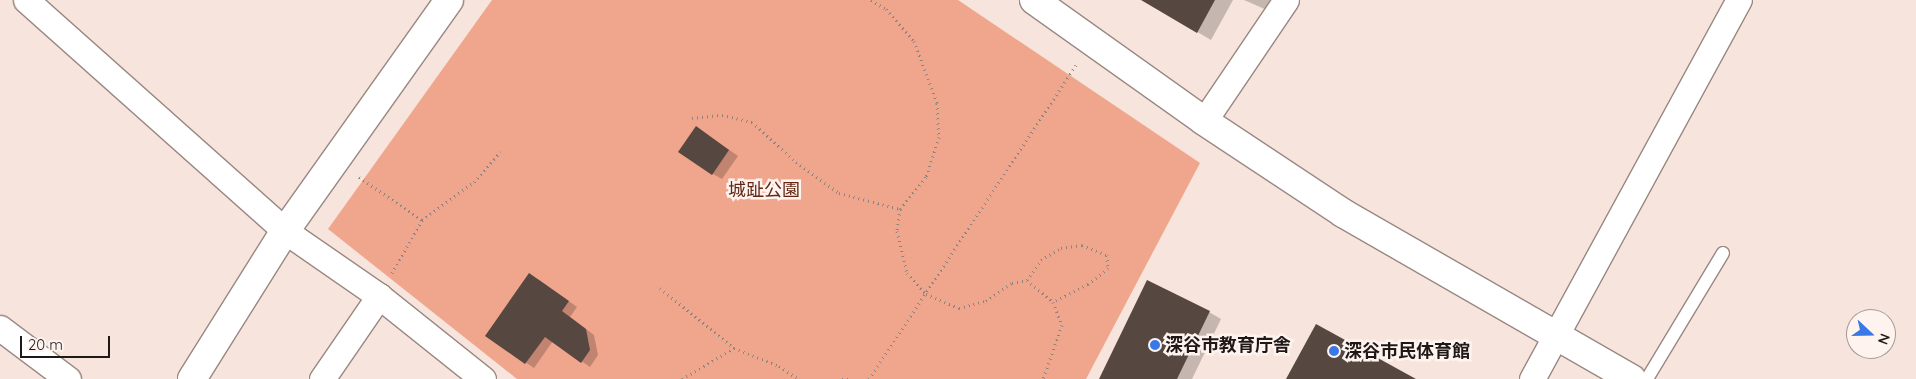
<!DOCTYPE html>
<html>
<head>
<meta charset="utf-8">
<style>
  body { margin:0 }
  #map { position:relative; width:1916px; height:379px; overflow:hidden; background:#f7e4dd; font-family:Quicksand,"Noto Sans JP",sans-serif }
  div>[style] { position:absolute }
  .green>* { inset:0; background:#f0a68c }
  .shadow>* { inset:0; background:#0003 }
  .building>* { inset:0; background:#564741 }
  .path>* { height:3px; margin-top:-1.5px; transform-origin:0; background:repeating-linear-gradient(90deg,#8f827e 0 1px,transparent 0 5px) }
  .roads { filter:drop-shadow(1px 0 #998882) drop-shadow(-1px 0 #998882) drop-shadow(0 1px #998882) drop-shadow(0 -1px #998882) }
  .lane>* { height:12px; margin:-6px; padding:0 6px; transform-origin:6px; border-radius:6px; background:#fff }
  .street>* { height:25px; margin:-12.5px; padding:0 12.5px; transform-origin:12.5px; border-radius:12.5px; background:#fff }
  .secondary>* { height:28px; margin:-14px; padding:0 14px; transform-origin:14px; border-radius:14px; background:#fff }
  .dots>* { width:14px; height:14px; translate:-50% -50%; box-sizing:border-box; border:2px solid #fef3ef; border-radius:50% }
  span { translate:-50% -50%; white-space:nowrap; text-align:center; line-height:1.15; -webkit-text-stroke:5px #fef3ef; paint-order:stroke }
  .park-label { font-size:18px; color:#612914 }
  .poi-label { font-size:18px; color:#1e1816; font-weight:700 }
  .left { translate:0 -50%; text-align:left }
  .north { position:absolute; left:1846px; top:309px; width:50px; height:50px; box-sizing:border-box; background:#fef3ef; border:1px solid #a49b98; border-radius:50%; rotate:111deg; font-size:14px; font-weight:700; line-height:20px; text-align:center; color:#1e1816 }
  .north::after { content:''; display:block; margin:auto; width:18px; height:22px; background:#3879e7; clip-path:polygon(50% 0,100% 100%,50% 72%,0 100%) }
  .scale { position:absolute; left:20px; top:336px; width:90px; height:22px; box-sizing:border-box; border:2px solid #1e1816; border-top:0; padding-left:6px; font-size:15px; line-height:18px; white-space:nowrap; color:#1e1816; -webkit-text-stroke:4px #fef3ef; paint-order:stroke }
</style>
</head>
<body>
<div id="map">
  <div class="green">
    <i style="clip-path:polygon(492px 0,958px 0,1200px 163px,1086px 379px,517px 379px,328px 229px)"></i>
  </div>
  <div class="shadow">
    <i style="clip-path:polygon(1143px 0,1233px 0,1211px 40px)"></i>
    <i style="clip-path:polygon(1244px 0,1284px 0,1276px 14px)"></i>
    <i style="clip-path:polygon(705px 133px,738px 156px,722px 179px,713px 174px)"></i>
    <i style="clip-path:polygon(538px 279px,577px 307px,570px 317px,594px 335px,598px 355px,590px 367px,553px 341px,534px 368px,486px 335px)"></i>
    <i style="clip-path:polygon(1209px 312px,1221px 319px,1192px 379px,1101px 379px)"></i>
  </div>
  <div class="building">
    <i style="clip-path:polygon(1141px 0,1215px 0,1197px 33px)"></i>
    <i style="clip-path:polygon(696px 126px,729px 150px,712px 175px,678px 152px)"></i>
    <i style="clip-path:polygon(529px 273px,569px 301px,562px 311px,586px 329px,590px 350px,581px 363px,545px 337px,525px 364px,485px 336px)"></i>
    <i style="clip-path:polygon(1147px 280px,1210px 311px,1177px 379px,1099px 379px)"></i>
    <i style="clip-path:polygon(1316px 324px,1416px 379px,1286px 379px)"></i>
  </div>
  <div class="path">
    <i style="left:871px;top:0;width:17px;rotate:31deg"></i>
    <i style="left:886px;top:9px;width:43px;rotate:48.8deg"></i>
    <i style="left:914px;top:41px;width:66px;rotate:69.6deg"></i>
    <i style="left:937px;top:103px;width:34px;rotate:87deg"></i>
    <i style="left:939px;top:137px;width:42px;rotate:108deg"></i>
    <i style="left:926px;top:177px;width:41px;rotate:129.1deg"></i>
    <i style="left:900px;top:209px;width:22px;rotate:98deg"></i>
    <i style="left:897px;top:231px;width:43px;rotate:76.6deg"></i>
    <i style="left:907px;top:273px;width:28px;rotate:48deg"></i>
    <i style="left:926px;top:294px;width:36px;rotate:23deg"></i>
    <i style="left:959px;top:308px;width:28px;rotate:-15deg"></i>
    <i style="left:986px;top:301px;width:32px;rotate:-35deg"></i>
    <i style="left:1012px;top:283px;width:15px;rotate:-11deg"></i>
    <i style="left:1027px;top:280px;width:34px;rotate:40deg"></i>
    <i style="left:1053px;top:302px;width:25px;rotate:69deg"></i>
    <i style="left:1062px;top:325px;width:57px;rotate:109.4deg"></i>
    <i style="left:692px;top:118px;width:30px;rotate:-6deg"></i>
    <i style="left:722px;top:115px;width:31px;rotate:13deg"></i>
    <i style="left:752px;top:122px;width:59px;rotate:42.3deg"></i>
    <i style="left:796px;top:162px;width:53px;rotate:35.8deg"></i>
    <i style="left:839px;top:193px;width:63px;rotate:14.7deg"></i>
    <i style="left:359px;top:177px;width:76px;rotate:34.3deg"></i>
    <i style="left:422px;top:220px;width:61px;rotate:119.5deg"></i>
    <i style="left:422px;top:220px;width:64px;rotate:-36.2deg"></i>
    <i style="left:474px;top:182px;width:40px;rotate:-49deg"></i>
    <i style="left:1027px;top:280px;width:24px;rotate:-55deg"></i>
    <i style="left:1041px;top:260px;width:23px;rotate:-31deg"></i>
    <i style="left:1061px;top:248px;width:21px;rotate:-8deg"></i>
    <i style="left:1082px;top:245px;width:27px;rotate:22deg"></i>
    <i style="left:1107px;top:255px;width:13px;rotate:86deg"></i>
    <i style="left:1108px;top:268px;width:26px;rotate:141deg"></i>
    <i style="left:1088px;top:284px;width:39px;rotate:153deg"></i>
    <i style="left:660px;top:288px;width:95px;rotate:39deg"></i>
    <i style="left:734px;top:348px;width:48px;rotate:21.8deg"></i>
    <i style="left:779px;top:366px;width:23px;rotate:34deg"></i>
    <i style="left:682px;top:379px;width:61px;rotate:-30.8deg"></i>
    <i style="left:842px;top:379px;width:10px"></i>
    <i style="left:869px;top:379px;width:376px;rotate:-56.6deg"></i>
  </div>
  <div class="roads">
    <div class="lane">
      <i style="left:1647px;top:379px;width:147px;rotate:-58.9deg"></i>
    </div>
    <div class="street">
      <i style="left:26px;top:0;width:347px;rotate:41.7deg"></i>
      <i style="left:285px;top:231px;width:114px;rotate:34.7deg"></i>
      <i style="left:379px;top:296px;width:133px;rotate:38.6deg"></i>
      <i style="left:1204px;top:121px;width:146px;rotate:-55.9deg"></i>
      <i style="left:0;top:328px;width:85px;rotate:36.9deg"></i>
      <i style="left:322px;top:379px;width:101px;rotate:-55.5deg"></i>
      <i style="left:1532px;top:379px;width:432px;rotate:-61.4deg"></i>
    </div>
    <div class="secondary">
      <i style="left:1034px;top:0;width:209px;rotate:35.4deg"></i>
      <i style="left:1204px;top:121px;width:167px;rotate:33.5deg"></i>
      <i style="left:1343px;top:213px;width:333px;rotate:29.9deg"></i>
      <i style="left:192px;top:379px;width:175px;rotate:-57.9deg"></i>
      <i style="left:285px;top:231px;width:283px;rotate:-54.6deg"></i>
    </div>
  </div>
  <div class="dots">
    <i style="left:1155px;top:345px;background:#3879e7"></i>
    <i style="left:1334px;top:351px;background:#3879e7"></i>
  </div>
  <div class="park-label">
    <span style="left:764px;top:190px">城趾公園</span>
  </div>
  <div class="poi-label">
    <span class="left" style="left:1165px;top:345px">深谷市教育庁舎</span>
    <span class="left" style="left:1344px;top:351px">深谷市民体育館</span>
  </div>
  <div class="north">N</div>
  <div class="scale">20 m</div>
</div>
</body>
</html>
